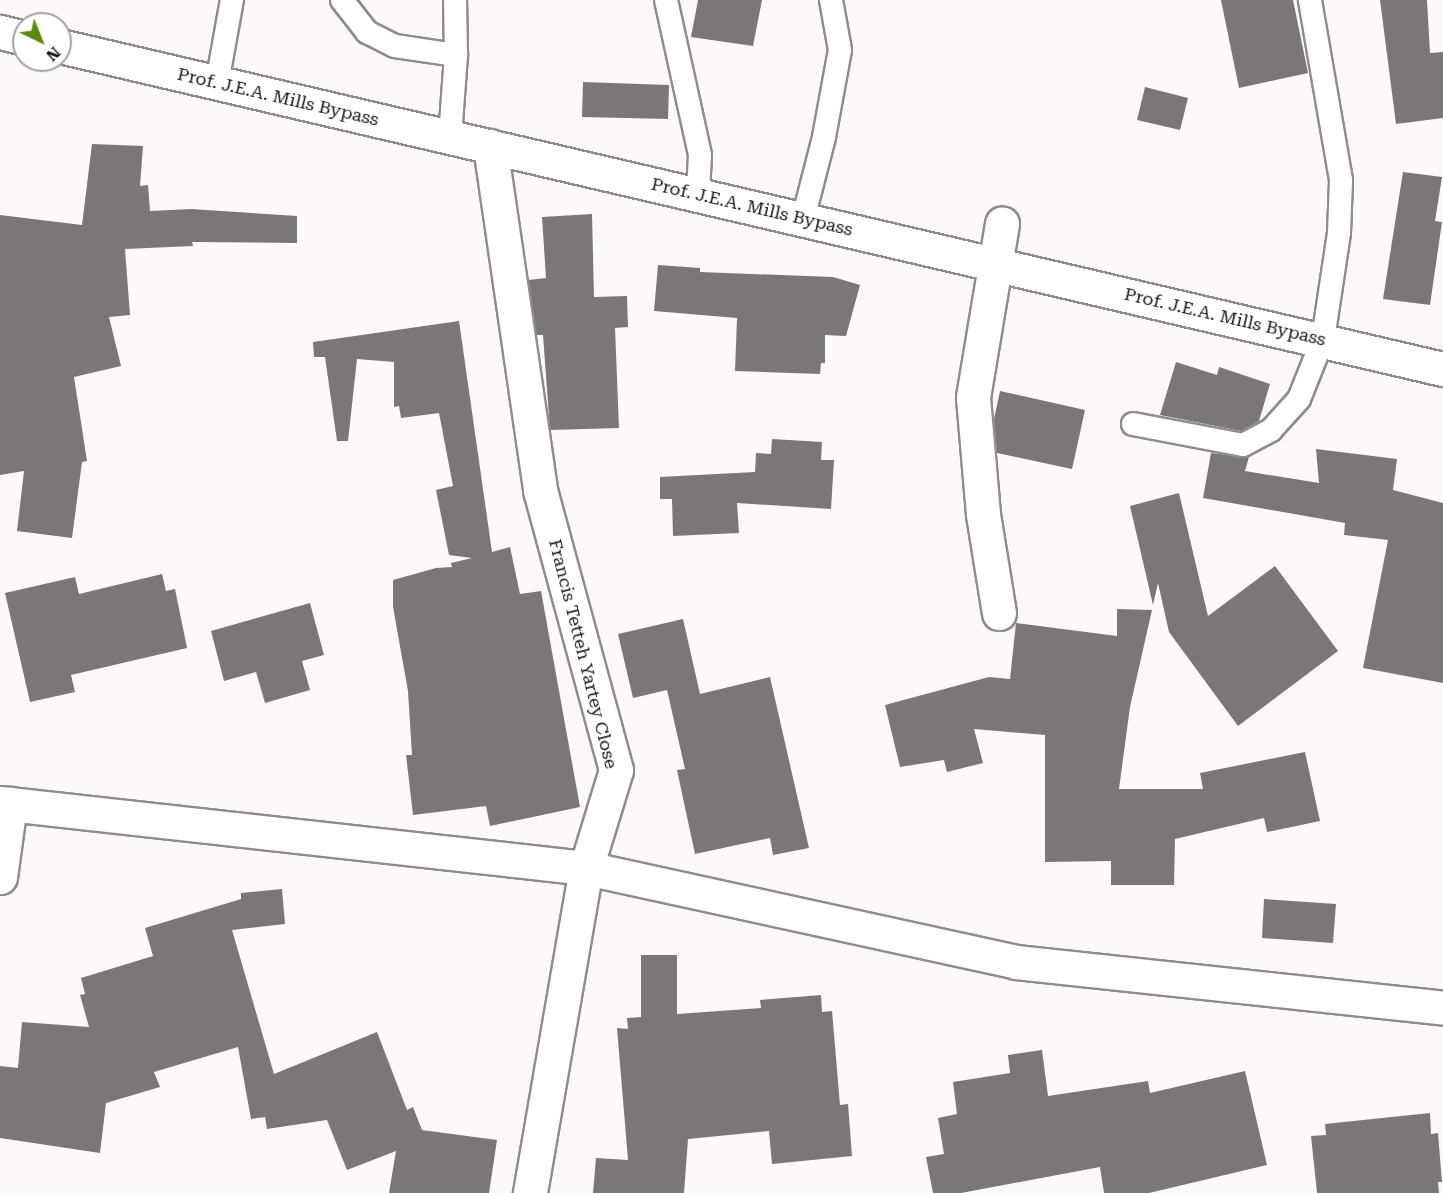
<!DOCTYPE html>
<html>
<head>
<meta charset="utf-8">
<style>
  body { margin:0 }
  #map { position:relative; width:1443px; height:1193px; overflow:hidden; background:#fef8fa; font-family:"Roboto Serif",serif }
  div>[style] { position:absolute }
  .building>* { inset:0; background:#7b7677 }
  .roads { filter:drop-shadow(2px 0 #908b8c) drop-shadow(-2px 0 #908b8c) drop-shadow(0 2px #908b8c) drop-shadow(0 -2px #908b8c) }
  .service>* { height:22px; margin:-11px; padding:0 11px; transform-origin:11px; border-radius:11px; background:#fff }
  .minor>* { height:33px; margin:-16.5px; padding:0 16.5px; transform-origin:16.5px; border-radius:16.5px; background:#fff }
  .tertiary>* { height:33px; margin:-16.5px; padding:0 16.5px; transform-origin:16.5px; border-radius:16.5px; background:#fff }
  span { translate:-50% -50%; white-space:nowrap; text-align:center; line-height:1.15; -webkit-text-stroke:4.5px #fff; paint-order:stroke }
  .street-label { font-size:18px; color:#181717 }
  .north { position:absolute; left:12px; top:12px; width:60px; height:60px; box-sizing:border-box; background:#fff; border:2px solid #a3a2a2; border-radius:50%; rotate:137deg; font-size:16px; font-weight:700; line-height:24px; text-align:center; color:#181717 }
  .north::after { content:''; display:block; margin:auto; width:21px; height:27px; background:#5e8710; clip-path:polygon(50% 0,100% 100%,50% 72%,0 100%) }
</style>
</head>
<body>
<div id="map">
  <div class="building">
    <i style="clip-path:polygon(698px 0,762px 0,753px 46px,691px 37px)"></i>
    <i style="clip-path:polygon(1221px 0,1293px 0,1308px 73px,1239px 88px)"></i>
    <i style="clip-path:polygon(1380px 0,1427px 0,1430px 53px,1443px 52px,1443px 118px,1396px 124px)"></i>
    <i style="clip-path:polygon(583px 82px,669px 85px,668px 119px,582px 117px)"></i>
    <i style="clip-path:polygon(1145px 87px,1188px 98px,1180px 130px,1137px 120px)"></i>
    <i style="clip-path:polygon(92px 144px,143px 146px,140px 186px,148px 185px,150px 211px,191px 209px,297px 216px,297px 243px,192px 242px,193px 246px,125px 249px,130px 315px,109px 317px,121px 366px,74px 377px,87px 461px,82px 462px,72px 538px,17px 531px,24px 471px,0 475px,0 215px,82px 225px)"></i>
    <i style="clip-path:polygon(1403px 172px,1442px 177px,1435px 221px,1442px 222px,1430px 305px,1383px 299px)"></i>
    <i style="clip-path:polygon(592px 214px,594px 297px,627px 296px,628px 327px,615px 328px,619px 428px,550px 430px,543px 335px,536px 335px,528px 280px,546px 278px,542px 217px)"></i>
    <i style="clip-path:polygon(658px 265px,700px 268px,700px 272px,833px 277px,860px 285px,846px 336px,825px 335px,825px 363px,821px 363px,820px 374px,735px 371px,737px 318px,654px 311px)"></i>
    <i style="clip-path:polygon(459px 321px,492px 552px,510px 547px,520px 594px,541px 591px,580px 807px,490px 826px,486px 806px,413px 815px,406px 755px,412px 755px,408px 691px,393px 607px,393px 580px,436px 568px,452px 567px,451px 563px,472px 558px,449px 555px,436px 490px,453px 486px,439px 413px,401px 418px,399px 406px,394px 407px,394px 362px,357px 359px,348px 441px,337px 441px,325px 357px,314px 357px,313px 342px)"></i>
    <i style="clip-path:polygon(1176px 362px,1217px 375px,1219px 367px,1270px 384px,1259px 421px,1241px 431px,1160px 415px)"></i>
    <i style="clip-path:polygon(1000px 391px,1085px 410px,1072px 469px,997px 453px,994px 419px)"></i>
    <i style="clip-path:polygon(772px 439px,822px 442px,821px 460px,834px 460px,831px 509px,737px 503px,739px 533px,673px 536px,672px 499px,660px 499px,660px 477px,755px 472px,756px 453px,771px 454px)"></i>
    <i style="clip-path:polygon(1316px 449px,1397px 459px,1393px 490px,1443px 503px,1443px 683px,1363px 668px,1388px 540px,1344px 535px,1345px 523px,1203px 498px,1211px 453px,1249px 457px,1245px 471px,1319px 483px)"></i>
    <i style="clip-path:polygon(1179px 493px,1208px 616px,1275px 566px,1338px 651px,1238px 726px,1169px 632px,1158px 583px,1153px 605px,1130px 506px)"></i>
    <i style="clip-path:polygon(162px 574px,166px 591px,175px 589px,187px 648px,71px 675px,75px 692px,30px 702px,5px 593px,75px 577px,79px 594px)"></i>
    <i style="clip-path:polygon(310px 603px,324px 655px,302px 661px,310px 690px,265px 703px,256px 672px,224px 681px,211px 631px)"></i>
    <i style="clip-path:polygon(1117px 609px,1152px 610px,1130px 707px,1119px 789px,1203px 789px,1200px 773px,1305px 752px,1320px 821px,1267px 832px,1264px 818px,1175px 839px,1174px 885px,1111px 885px,1111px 861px,1045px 862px,1045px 735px,974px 729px,983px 763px,947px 772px,944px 760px,900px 767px,885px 705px,989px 677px,1010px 679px,1016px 623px,1117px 636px)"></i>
    <i style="clip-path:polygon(683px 619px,700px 694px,770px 677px,809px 848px,773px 855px,770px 838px,695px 854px,677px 770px,685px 769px,667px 690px,633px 698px,618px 634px)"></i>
    <i style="clip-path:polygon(282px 889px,285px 924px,232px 930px,274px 1074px,377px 1032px,407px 1110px,413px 1107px,422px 1130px,497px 1140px,489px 1193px,389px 1193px,396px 1151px,347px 1170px,327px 1120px,267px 1129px,265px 1117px,251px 1119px,238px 1047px,154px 1072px,160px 1087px,106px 1103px,100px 1153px,0 1138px,0 1066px,18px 1068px,22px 1022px,89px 1027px,80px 995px,85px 994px,81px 978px,153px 956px,145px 928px,241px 899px,241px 893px)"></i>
    <i style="clip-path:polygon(1264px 899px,1336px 904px,1333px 943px,1262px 938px)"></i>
    <i style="clip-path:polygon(641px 955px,677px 955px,677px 1014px,761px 1008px,760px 1000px,821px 995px,822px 1012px,832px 1011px,840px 1105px,848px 1104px,852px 1156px,772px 1164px,769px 1131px,688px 1139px,684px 1193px,593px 1193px,596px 1158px,628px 1160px,617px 1028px,628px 1029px,627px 1018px,641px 1017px)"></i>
    <i style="clip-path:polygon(1042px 1050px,1048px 1096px,1148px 1081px,1150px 1093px,1245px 1071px,1267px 1165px,1149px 1193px,1104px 1193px,1100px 1167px,961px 1193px,933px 1193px,926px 1157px,944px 1154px,938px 1118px,957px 1114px,953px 1082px,1010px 1073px,1008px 1055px)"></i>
    <i style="clip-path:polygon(1430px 1113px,1431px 1134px,1438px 1133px,1442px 1182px,1438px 1182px,1439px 1193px,1317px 1193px,1311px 1136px,1326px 1135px,1325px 1124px)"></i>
  </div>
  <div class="roads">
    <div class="service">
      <i style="left:342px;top:0;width:41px;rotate:52deg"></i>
      <i style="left:367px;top:32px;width:31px;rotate:27deg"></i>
      <i style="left:395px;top:46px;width:62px;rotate:8.4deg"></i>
      <i style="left:666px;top:0;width:159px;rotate:77.6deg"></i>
      <i style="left:700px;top:155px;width:39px;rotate:93deg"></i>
      <i style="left:217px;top:83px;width:84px;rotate:-79.8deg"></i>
      <i style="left:450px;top:137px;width:82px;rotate:-85.8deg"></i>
      <i style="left:456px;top:55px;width:55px;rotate:-91deg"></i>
      <i style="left:803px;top:219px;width:85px;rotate:-75.6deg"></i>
      <i style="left:824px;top:137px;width:88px;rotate:-79.6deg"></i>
      <i style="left:840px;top:50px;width:51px;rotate:-100.2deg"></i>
      <i style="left:1133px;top:424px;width:112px;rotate:10.8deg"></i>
      <i style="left:1243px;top:445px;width:32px;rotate:-28deg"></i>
      <i style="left:1271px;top:430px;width:42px;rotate:-47.9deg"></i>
      <i style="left:1299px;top:399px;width:65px;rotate:-68.2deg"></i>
      <i style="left:1323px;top:339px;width:107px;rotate:-81.4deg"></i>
      <i style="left:1339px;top:233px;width:53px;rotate:-87.8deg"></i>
      <i style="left:1341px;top:180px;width:183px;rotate:-99.8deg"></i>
    </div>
    <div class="minor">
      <i style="left:490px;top:146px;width:348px;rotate:81.7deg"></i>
      <i style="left:540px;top:490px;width:290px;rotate:74.8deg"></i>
      <i style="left:616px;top:770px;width:102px;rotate:107deg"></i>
      <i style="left:586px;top:868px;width:330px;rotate:99.8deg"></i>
      <i style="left:999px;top:613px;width:100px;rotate:-99.2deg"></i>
      <i style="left:983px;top:514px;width:117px;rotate:-94.9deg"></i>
      <i style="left:973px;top:397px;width:176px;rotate:-80.5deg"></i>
      <i style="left:0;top:803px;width:590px;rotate:6.33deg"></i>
      <i style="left:586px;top:868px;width:440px;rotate:12.3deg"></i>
      <i style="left:1016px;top:962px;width:429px;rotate:6.1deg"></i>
      <i style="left:0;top:877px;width:74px;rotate:-82.2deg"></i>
    </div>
    <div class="tertiary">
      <i style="left:0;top:32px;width:25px;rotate:14deg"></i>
      <i style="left:60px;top:46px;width:1420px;rotate:13.15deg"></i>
    </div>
  </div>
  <div class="street-label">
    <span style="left:278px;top:97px;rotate:13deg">Prof. J.E.A. Mills Bypass</span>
    <span style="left:752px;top:207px;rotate:13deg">Prof. J.E.A. Mills Bypass</span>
    <span style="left:1225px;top:317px;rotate:13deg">Prof. J.E.A. Mills Bypass</span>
    <span style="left:583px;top:654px;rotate:76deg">Francis Tetteh Yartey Close</span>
  </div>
  <div class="north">N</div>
</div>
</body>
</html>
